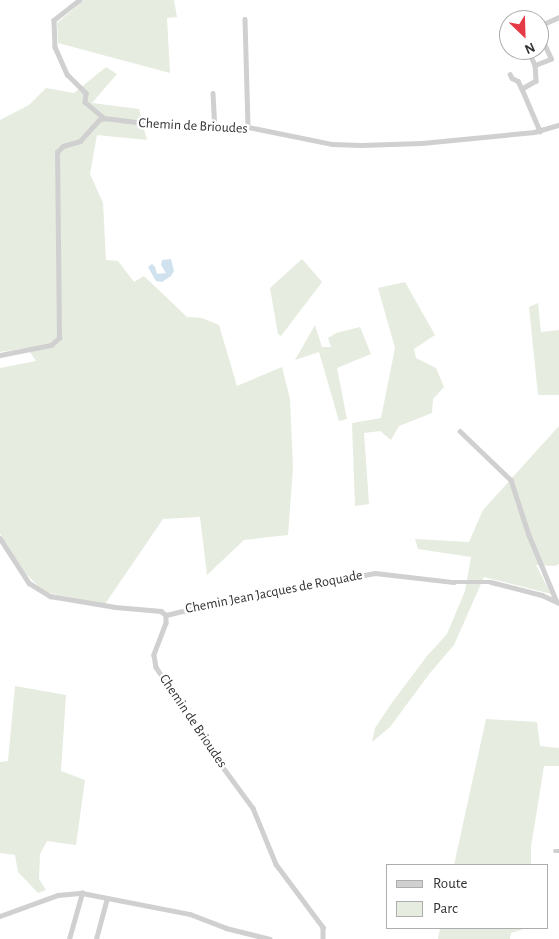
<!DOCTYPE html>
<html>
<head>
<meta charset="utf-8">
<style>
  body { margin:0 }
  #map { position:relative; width:559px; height:939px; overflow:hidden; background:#fff; font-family:"Alegreya Sans",sans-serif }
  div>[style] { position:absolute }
  .green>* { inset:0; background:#e6ecdf }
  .water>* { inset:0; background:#cfe2ee }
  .minor>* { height:4.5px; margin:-2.25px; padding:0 2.25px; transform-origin:2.25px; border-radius:2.25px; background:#d0d0d0 }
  span { translate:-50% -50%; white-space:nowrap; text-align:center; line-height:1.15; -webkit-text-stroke:5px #fff; paint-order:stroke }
  .street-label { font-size:14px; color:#333 }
  .legend { position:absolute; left:386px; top:864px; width:162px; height:65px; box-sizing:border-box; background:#fff; border:1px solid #adadad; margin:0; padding:6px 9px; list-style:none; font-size:15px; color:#333 }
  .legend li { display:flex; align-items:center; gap:10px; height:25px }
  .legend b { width:25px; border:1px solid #adadad }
  .north { position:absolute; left:499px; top:10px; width:50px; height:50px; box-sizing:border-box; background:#fff; border:1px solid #adadad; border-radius:50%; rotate:156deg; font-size:14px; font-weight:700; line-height:20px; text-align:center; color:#333 }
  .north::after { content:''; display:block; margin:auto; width:18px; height:22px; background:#e63946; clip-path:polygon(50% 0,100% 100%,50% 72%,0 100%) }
</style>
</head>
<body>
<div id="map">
  <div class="green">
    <i style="clip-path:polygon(84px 0,174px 0,177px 17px,167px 18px,170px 73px,58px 43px,57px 23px)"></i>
    <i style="clip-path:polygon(106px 67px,117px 74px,92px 103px,139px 109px,147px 140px,97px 135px,90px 174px,103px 203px,106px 260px,118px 261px,134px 282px,144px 276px,187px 317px,202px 318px,219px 325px,237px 386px,282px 367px,290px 399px,293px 468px,288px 535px,244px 540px,207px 575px,200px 517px,163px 519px,105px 604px,49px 593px,40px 588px,25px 573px,0 534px,0 368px,36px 361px,27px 348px,0 352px,0 120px,29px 105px,46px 88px,74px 93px)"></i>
    <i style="clip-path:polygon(302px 259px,322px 282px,281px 336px,278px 334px,270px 288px)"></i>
    <i style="clip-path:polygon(405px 282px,435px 335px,414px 349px,416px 358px,436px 368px,444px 387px,433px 399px,432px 413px,399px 426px,391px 440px,380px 431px,364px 433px,369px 504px,355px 506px,352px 423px,381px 418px,395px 348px,378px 288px)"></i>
    <i style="clip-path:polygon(538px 303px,541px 332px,559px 330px,559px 395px,538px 395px,529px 307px)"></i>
    <i style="clip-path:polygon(315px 325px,322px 347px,331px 347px,328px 338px,336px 333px,360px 327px,371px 354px,337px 368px,347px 419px,339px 421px,319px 352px,295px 360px)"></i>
    <i style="clip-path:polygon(559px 426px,559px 564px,555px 566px,536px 565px,551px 594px,484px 577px,454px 645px,430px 673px,390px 727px,372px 742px,375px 728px,391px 704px,427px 656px,447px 634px,465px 591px,471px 557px,418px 549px,415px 539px,469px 542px,483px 510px)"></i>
    <i style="clip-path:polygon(15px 686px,66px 695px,61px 771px,85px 780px,76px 845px,47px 841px,40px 854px,39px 879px,46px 890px,38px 893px,18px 872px,15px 855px,0 853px,0 762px,8px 761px)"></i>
    <i style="clip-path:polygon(486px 719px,537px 722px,540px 746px,559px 748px,559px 766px,544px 766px,531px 847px,531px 865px,454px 865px)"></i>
    <i style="clip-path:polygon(440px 928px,527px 928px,511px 933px,510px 939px,438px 939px)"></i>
  </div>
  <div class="water">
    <i style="clip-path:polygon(171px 259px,174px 271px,171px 276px,162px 282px,156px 281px,148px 267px,152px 264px,155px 267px,157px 274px,166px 273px,161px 265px,162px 260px)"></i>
  </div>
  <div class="minor">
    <i style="left:80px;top:0;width:33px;rotate:142deg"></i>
    <i style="left:54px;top:20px;width:27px;rotate:88deg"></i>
    <i style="left:55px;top:47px;width:30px;rotate:66deg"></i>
    <i style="left:67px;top:74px;width:27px;rotate:45deg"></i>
    <i style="left:86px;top:93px;width:9px;rotate:96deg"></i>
    <i style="left:85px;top:102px;width:25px;rotate:40deg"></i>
    <i style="left:245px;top:19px;width:108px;rotate:88.4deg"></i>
    <i style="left:539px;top:26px;width:22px;rotate:-24deg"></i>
    <i style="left:528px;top:50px;width:17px;rotate:65deg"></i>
    <i style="left:535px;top:65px;width:16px;rotate:86deg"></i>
    <i style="left:536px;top:81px;width:16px;rotate:150deg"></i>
    <i style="left:522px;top:89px;width:46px;rotate:66.8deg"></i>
    <i style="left:535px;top:65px;width:17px;rotate:-21deg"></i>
    <i style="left:551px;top:59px;width:29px;rotate:-115deg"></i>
    <i style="left:510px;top:74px;width:4px;rotate:63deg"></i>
    <i style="left:512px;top:78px;width:7px;rotate:27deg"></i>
    <i style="left:518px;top:81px;width:9px;rotate:63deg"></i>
    <i style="left:213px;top:93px;width:35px;rotate:87deg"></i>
    <i style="left:0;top:355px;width:52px;rotate:-11.1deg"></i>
    <i style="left:51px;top:345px;width:11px;rotate:-41deg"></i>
    <i style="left:59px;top:338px;width:186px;rotate:-90.6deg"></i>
    <i style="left:57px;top:152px;width:8px;rotate:-45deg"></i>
    <i style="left:63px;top:146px;width:18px;rotate:-16deg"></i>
    <i style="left:80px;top:141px;width:28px;rotate:-48deg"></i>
    <i style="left:99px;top:120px;width:5px;rotate:-22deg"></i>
    <i style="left:104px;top:118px;width:80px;rotate:7.2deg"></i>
    <i style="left:183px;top:128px;width:65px;rotate:-0.9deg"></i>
    <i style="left:248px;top:127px;width:86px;rotate:11.4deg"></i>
    <i style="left:332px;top:144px;width:29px;rotate:2deg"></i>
    <i style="left:361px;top:145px;width:61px;rotate:-1.9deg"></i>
    <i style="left:422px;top:143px;width:113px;rotate:-5.6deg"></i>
    <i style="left:534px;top:132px;width:26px;rotate:-16deg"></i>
    <i style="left:460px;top:431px;width:71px;rotate:43.9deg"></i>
    <i style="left:511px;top:480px;width:58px;rotate:71.9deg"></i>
    <i style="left:529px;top:535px;width:70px;rotate:67.4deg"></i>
    <i style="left:0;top:538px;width:54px;rotate:57.2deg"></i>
    <i style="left:29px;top:583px;width:25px;rotate:32deg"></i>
    <i style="left:50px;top:596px;width:66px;rotate:9.6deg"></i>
    <i style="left:115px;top:607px;width:46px;rotate:5deg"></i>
    <i style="left:161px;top:611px;width:6px;rotate:39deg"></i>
    <i style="left:166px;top:615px;width:8px;rotate:90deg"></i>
    <i style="left:166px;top:623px;width:34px;rotate:111deg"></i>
    <i style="left:154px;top:655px;width:12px;rotate:81deg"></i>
    <i style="left:156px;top:667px;width:105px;rotate:56.6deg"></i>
    <i style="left:214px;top:755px;width:66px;rotate:53.7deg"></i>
    <i style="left:253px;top:808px;width:61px;rotate:67.7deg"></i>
    <i style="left:276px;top:864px;width:79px;rotate:53.3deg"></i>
    <i style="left:323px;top:927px;width:12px;rotate:90deg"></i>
    <i style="left:166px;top:615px;width:64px;rotate:-13.6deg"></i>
    <i style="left:228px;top:600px;width:149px;rotate:-10.4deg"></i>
    <i style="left:375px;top:573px;width:79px;rotate:6.6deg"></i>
    <i style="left:453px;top:582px;width:38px"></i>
    <i style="left:491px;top:582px;width:53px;rotate:14.3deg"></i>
    <i style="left:542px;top:595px;width:19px;rotate:25deg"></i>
    <i style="left:555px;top:851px;width:4px"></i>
    <i style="left:0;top:916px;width:62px;rotate:-19.9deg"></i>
    <i style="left:58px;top:895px;width:24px;rotate:-5deg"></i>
    <i style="left:82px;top:893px;width:110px;rotate:11deg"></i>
    <i style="left:190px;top:914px;width:39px;rotate:21deg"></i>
    <i style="left:226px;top:928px;width:45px;rotate:14deg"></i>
    <i style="left:69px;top:939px;width:48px;rotate:-74.2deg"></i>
    <i style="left:96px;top:939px;width:42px;rotate:-75deg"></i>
  </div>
  <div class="street-label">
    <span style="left:193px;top:126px;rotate:3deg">Chemin de Brioudes</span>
    <span style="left:274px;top:592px;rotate:-11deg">Chemin Jean Jacques de Roquade</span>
    <span style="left:193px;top:721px;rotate:56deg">Chemin de Brioudes</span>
  </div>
  <ul class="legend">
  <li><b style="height:6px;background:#d0d0d0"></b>Route</li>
  <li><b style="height:14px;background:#e6ecdf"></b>Parc</li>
  </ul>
  <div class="north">N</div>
</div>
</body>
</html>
